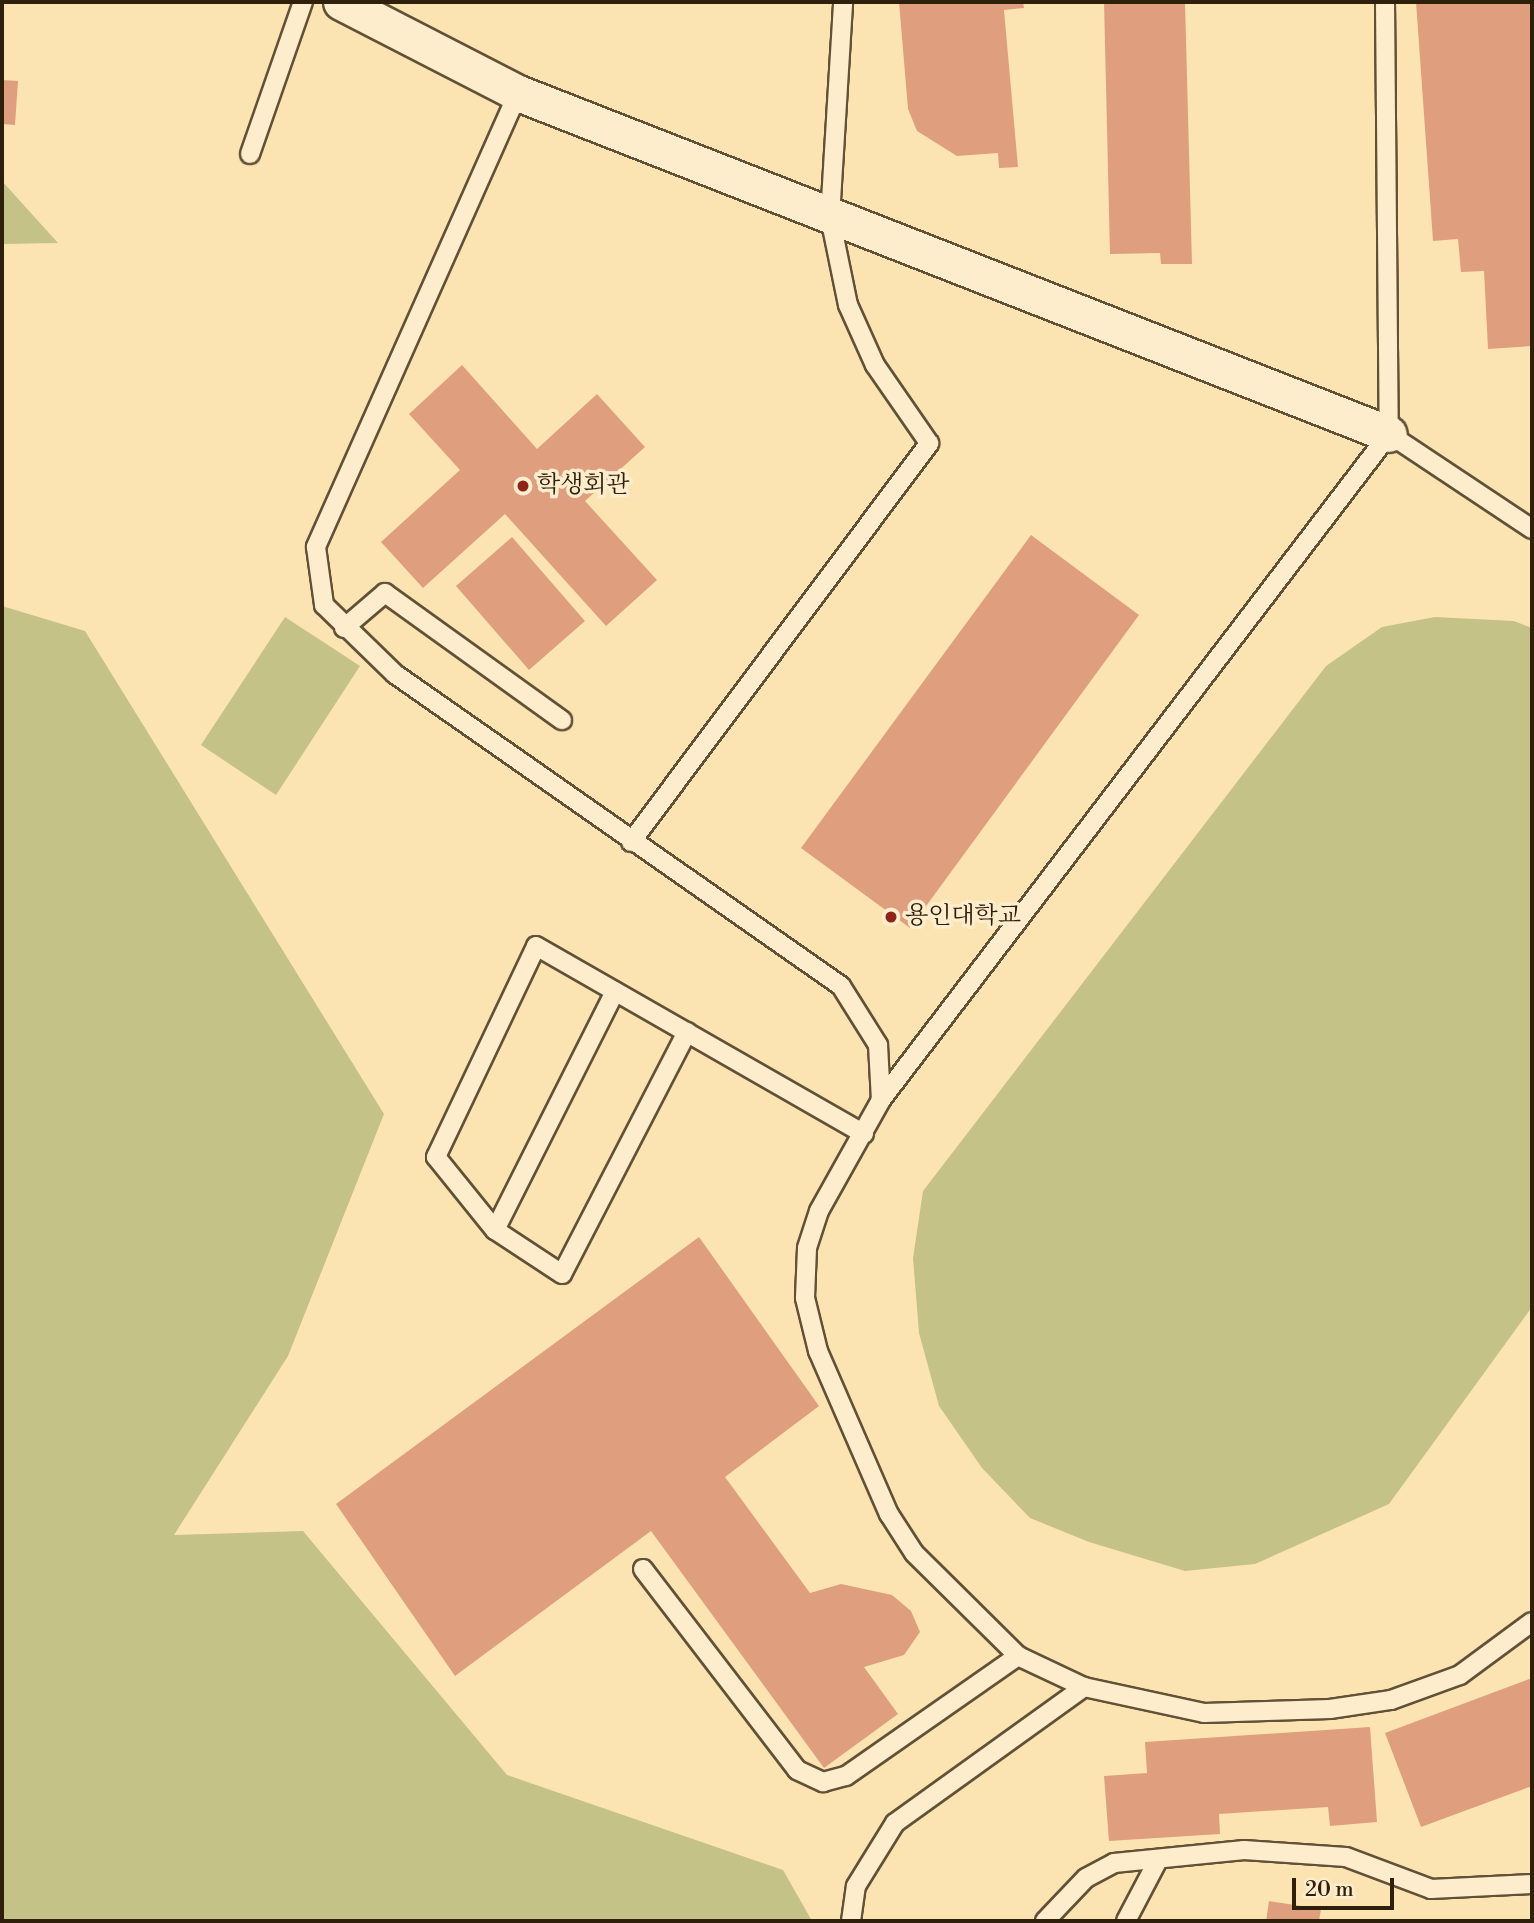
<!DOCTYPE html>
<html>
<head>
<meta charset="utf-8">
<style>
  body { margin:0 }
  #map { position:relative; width:1534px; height:1923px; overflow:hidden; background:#fce4b2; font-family:"Libre Bodoni","Noto Serif KR",serif }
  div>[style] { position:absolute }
  .green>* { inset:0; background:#c5c288 }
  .building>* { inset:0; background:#df9f7e }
  .roads { filter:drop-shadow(2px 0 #625136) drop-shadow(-2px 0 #625136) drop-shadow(0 2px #625136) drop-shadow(0 -2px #625136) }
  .service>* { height:18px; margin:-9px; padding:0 9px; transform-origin:9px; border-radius:9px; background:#fdedcd }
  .minor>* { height:35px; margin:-17.5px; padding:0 17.5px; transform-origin:17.5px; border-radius:17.5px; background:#fdedcd }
  .dots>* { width:19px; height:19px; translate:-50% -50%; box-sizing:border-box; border:4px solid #fdedcd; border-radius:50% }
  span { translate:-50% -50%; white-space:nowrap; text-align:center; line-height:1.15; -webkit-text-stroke:7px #fdedcd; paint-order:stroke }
  .poi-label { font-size:24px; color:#2f200c }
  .left { translate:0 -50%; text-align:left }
  .frame { position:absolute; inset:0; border:4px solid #2f200c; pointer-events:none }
  .scale { position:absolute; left:1292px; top:1878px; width:102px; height:32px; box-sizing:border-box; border:4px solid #2f200c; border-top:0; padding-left:9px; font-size:21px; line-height:24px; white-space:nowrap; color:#2f200c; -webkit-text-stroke:5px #fdedcd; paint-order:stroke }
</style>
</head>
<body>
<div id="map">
  <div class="green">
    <i style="clip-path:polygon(2px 181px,58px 243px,2px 244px)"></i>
    <i style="clip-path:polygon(2px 606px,85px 631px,384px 1114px,288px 1356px,174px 1535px,303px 1531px,507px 1775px,783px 1870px,812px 1921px,2px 1921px)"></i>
    <i style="clip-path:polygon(285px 617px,360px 666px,276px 795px,201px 745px)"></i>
    <i style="clip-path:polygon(1435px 617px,1514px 621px,1532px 628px,1532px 1307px,1389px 1504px,1255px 1564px,1185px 1571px,1089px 1542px,1030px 1518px,982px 1468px,939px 1406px,919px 1333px,913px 1258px,923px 1191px,1326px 666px,1382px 627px)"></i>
  </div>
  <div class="building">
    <i style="clip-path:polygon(899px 2px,1023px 2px,1024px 8px,1004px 10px,1018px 167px,999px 168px,998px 153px,957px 156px,917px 131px,908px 109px)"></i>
    <i style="clip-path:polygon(1104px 2px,1185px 2px,1192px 264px,1161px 264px,1160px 253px,1110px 254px)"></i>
    <i style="clip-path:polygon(1416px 2px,1532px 2px,1532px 346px,1488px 349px,1484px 271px,1461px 272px,1458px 239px,1433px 241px)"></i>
    <i style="clip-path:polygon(2px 80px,18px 81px,15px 125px,2px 124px)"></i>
    <i style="clip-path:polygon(462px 365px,537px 449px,597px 394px,645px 447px,585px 501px,657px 580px,606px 626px,505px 514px,423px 588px,381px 542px,460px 470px,409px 414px)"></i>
    <i style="clip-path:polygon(1031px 535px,1139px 615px,910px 928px,801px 848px)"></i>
    <i style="clip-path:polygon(512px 537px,585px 621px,529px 670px,456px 586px)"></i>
    <i style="clip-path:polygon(699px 1237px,819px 1406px,725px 1477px,810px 1593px,841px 1584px,892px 1595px,911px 1611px,920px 1632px,904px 1655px,864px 1667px,898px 1714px,824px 1768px,651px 1531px,455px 1676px,336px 1504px)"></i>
    <i style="clip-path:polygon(1532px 1678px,1532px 1786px,1421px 1827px,1385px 1733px)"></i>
    <i style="clip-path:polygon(1370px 1727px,1377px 1822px,1330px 1826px,1328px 1807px,1219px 1814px,1220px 1834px,1109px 1841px,1104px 1776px,1147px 1773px,1145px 1742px)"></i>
    <i style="clip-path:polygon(1269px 1901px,1321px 1909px,1319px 1921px,1266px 1921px)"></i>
  </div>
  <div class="roads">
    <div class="service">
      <i style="left:1385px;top:2px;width:432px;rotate:89.5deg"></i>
      <i style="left:518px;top:93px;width:497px;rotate:114deg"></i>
      <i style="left:316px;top:547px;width:59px;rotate:82.1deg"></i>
      <i style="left:324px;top:605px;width:99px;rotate:44.2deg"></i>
      <i style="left:395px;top:674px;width:544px;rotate:34.97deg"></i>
      <i style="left:841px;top:986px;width:70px;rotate:57.9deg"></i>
      <i style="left:878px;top:1045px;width:55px;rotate:86.9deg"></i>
      <i style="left:250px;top:154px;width:161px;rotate:-70.8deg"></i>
      <i style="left:1532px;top:529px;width:172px;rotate:-146.4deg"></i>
      <i style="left:1389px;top:434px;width:838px;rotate:127.34deg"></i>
      <i style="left:881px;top:1100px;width:127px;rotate:119.2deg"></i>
      <i style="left:819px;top:1211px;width:39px;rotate:108deg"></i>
      <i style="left:807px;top:1248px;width:50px;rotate:92.3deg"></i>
      <i style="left:805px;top:1298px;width:55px;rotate:76.2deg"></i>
      <i style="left:818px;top:1351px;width:178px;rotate:66.5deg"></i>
      <i style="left:889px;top:1514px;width:46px;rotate:57.3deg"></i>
      <i style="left:914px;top:1553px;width:146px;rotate:44.7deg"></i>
      <i style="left:1018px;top:1656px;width:73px;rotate:25.2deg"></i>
      <i style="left:1084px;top:1687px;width:123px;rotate:12.2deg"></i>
      <i style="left:1204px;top:1713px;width:126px;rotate:-1.8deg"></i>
      <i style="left:1330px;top:1709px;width:62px;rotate:-8.4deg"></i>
      <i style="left:1391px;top:1700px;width:73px;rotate:-19.9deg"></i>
      <i style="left:1460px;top:1675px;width:89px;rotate:-36.4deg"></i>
      <i style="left:344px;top:628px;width:54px;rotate:-40.5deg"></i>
      <i style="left:385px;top:593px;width:218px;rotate:35.7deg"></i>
      <i style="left:631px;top:842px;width:498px;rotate:-53.2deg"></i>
      <i style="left:929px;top:443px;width:95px;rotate:-124.7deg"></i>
      <i style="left:875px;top:365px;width:66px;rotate:-114.2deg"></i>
      <i style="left:848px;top:305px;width:90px;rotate:-101.6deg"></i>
      <i style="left:830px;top:217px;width:215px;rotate:-86.5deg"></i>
      <i style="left:687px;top:1032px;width:272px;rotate:117.3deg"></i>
      <i style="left:562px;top:1274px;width:80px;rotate:-146.7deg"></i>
      <i style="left:495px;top:1230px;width:94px;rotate:-128.9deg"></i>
      <i style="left:436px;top:1157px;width:233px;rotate:-64.6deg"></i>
      <i style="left:536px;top:946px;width:378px;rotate:29.8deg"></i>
      <i style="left:495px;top:1230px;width:267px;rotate:-63.3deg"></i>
      <i style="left:643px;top:1569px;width:253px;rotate:52.5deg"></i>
      <i style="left:797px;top:1770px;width:29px;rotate:25deg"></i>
      <i style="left:823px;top:1782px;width:24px;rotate:-15deg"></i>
      <i style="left:846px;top:1776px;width:210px;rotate:-34.9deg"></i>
      <i style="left:851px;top:1921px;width:35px;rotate:-82deg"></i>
      <i style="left:856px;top:1886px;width:74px;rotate:-58.2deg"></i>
      <i style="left:895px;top:1823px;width:233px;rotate:-35.7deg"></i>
      <i style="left:1045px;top:1921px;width:59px;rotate:-46.4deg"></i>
      <i style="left:1086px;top:1878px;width:32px;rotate:-28deg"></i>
      <i style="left:1114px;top:1863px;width:131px;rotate:-5.7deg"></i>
      <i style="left:1244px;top:1850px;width:102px;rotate:3.9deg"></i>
      <i style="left:1346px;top:1857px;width:91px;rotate:20.6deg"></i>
      <i style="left:1431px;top:1889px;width:101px;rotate:-2.8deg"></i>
      <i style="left:1126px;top:1921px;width:69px;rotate:-62.3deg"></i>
    </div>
    <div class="minor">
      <i style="left:341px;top:2px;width:199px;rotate:27.2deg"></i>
      <i style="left:518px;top:93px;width:935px;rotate:21.38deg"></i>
    </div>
  </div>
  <div class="dots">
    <i style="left:523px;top:486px;background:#8f2418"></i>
    <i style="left:891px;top:917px;background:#8f2418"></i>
  </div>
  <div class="poi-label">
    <span class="left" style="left:537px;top:486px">학생회관</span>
    <span class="left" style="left:905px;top:917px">용인대학교</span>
  </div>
  <div class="frame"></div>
  <div class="scale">20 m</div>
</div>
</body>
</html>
